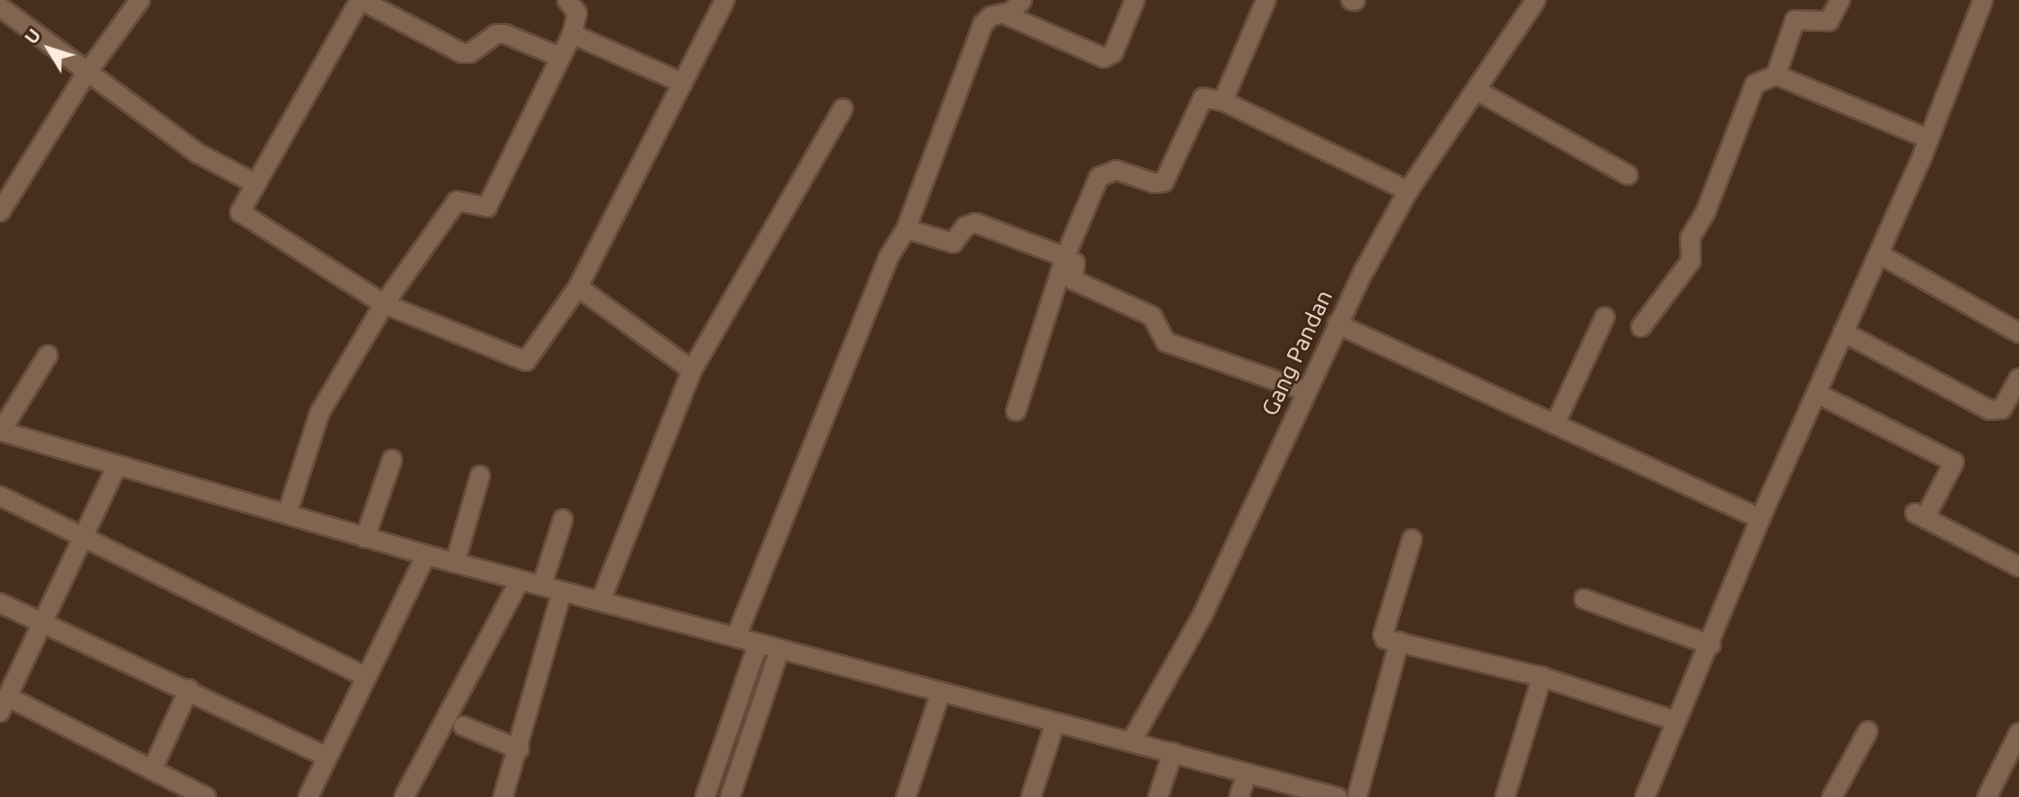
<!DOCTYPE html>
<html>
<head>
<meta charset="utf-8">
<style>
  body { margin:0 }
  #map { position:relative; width:2019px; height:797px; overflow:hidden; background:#482f1c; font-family:Ubuntu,sans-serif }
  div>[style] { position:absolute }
  .roads { filter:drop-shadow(2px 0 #654d3b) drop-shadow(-2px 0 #654d3b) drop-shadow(0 2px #654d3b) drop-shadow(0 -2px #654d3b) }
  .minor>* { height:18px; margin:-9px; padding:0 9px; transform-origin:9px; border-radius:9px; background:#826551 }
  span { translate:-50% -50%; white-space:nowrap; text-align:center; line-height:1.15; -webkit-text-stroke:5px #3d2412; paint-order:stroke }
  .street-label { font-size:23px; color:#fbebdf }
  .north { position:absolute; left:14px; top:14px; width:70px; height:70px; -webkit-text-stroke:5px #3d2412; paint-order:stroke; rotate:308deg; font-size:19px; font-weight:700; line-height:28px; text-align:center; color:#fbebdf }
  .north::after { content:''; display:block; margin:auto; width:24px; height:32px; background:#fbebdf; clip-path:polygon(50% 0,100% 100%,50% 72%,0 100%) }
</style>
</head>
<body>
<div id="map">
  <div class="roads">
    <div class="minor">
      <i style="left:360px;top:0;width:244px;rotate:119.5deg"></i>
      <i style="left:240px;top:212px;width:171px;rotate:32.6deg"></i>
      <i style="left:384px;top:304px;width:153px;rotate:21.9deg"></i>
      <i style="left:526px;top:361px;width:90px;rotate:-54.9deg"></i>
      <i style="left:578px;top:287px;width:322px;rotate:-62.9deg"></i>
      <i style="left:361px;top:0;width:114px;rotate:27.7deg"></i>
      <i style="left:462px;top:53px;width:8px"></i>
      <i style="left:470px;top:53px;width:32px;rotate:-36deg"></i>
      <i style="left:496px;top:34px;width:9px"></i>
      <i style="left:505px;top:34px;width:60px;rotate:22.7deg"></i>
      <i style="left:567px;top:0;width:16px;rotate:52deg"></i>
      <i style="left:577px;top:13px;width:22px;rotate:103deg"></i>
      <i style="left:1351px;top:0;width:4px;rotate:14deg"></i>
      <i style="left:0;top:7px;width:247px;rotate:36.5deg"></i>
      <i style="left:199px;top:154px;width:64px;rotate:27.8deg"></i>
      <i style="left:1004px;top:14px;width:109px;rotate:23.7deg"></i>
      <i style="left:1104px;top:58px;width:10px;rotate:-29deg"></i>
      <i style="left:1113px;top:53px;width:57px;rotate:-67.5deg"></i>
      <i style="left:1776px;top:75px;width:58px;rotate:-70.9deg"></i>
      <i style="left:1795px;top:20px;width:34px;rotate:2deg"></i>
      <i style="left:1829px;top:21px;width:24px;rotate:-62deg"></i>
      <i style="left:1476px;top:90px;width:174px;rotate:29.2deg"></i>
      <i style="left:1223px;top:101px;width:110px;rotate:-66.9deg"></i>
      <i style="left:0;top:212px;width:163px;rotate:-58.1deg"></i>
      <i style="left:86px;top:74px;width:92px;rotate:-53.9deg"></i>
      <i style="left:906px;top:229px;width:219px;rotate:-69.4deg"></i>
      <i style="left:983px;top:24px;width:11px;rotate:-45deg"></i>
      <i style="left:991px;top:16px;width:20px;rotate:-11deg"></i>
      <i style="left:1011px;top:12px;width:16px;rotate:-47deg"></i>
      <i style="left:1879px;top:254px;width:161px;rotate:29.4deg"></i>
      <i style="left:578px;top:287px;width:141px;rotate:36.1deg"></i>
      <i style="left:692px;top:370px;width:247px;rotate:111.6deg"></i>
      <i style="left:1337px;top:324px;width:466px;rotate:24.7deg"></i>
      <i style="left:1641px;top:327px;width:83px;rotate:-52.9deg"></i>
      <i style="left:1691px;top:261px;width:23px;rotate:-92deg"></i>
      <i style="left:1690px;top:238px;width:31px;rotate:-59deg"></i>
      <i style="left:1706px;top:211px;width:136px;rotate:-68.9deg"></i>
      <i style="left:1755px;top:84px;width:23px;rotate:-23deg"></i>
      <i style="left:1776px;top:75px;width:166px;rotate:22.7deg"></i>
      <i style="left:1843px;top:332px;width:166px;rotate:28deg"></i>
      <i style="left:1990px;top:410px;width:12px;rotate:-5deg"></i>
      <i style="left:2002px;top:409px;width:35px;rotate:-61deg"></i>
      <i style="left:692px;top:370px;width:302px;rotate:-60deg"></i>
      <i style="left:1816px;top:393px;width:154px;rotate:26.6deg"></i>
      <i style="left:1954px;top:462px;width:63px;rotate:117.4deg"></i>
      <i style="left:1016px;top:411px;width:162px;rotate:-72.3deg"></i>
      <i style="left:1065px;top:257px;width:87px;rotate:-67deg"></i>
      <i style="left:1099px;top:177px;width:18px;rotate:-22deg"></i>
      <i style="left:1116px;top:170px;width:40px;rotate:18.9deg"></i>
      <i style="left:1154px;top:183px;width:10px;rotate:-6deg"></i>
      <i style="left:1164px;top:182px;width:93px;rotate:-65.1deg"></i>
      <i style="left:1203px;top:98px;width:20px;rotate:9deg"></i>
      <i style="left:1223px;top:101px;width:206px;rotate:25.9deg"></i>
      <i style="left:1555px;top:424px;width:118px;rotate:-65deg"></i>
      <i style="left:0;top:431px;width:444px;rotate:16.2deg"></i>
      <i style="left:426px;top:555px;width:943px;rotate:14.88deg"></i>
      <i style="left:1px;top:431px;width:89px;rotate:-58.3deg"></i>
      <i style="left:0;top:496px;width:408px;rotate:26.3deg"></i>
      <i style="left:1915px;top:513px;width:117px;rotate:27.4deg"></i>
      <i style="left:287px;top:514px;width:107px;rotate:-72.1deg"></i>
      <i style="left:320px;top:412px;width:126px;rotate:-59.3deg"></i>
      <i style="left:384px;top:304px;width:126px;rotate:-54.7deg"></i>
      <i style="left:457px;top:201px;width:31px;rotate:11deg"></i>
      <i style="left:487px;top:207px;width:193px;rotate:-63.8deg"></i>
      <i style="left:572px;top:34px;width:121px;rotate:23.8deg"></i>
      <i style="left:365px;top:538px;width:83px;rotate:-70.9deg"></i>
      <i style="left:1412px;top:539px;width:100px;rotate:106.8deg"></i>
      <i style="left:1383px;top:635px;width:4px;rotate:63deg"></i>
      <i style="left:1385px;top:639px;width:162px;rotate:13.6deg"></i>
      <i style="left:1542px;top:677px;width:141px;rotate:18.2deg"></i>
      <i style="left:455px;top:563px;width:91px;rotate:-74deg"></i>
      <i style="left:542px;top:585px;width:69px;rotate:-72.3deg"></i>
      <i style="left:1584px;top:599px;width:135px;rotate:19.9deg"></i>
      <i style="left:0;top:603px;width:361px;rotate:25.2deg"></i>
      <i style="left:736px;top:637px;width:408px;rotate:-68.1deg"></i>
      <i style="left:888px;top:258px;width:34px;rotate:-58deg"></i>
      <i style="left:906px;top:229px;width:49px;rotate:16.6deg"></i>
      <i style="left:953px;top:243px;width:21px;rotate:-53deg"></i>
      <i style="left:966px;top:226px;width:10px;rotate:-17deg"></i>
      <i style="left:976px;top:223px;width:95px;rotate:20.9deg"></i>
      <i style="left:1065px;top:257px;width:12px;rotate:31deg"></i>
      <i style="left:1075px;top:263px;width:17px;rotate:97deg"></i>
      <i style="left:1073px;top:280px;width:87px;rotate:24.5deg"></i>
      <i style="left:1152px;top:316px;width:30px;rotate:62deg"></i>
      <i style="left:1166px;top:342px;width:148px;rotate:19.3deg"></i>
      <i style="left:8px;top:697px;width:222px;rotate:26.8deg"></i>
      <i style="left:0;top:712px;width:270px;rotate:-64.6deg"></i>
      <i style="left:463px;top:726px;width:61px;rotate:22.3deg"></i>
      <i style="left:1131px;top:742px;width:147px;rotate:-60.6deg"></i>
      <i style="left:1203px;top:614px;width:379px;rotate:-64.9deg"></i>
      <i style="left:1364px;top:271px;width:91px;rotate:-61.2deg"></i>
      <i style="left:1408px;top:191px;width:230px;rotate:-56.2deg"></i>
      <i style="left:152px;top:770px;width:89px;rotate:-65.4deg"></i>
      <i style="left:308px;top:797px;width:269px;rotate:-64deg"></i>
      <i style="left:404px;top:797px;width:246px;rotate:-61.9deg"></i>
      <i style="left:503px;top:797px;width:214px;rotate:-74deg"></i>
      <i style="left:705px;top:797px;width:162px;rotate:-70.9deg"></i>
      <i style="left:730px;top:797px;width:154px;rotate:-71.4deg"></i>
      <i style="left:906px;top:797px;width:108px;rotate:-71.7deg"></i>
      <i style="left:1031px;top:797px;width:78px;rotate:-72deg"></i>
      <i style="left:1158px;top:797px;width:47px;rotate:-71.6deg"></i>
      <i style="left:1239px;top:797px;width:25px;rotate:-72deg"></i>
      <i style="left:1357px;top:797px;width:161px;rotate:-74.8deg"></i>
      <i style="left:1505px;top:797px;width:126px;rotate:-72.9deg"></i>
      <i style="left:1645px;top:797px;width:301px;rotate:-67.5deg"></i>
      <i style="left:1760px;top:519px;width:400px;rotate:-65.9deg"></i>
      <i style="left:1923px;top:154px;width:165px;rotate:-68.7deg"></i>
      <i style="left:1832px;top:797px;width:75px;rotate:-61.4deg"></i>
      <i style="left:1987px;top:797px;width:72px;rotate:-63.4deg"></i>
    </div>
  </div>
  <div class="street-label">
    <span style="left:1297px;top:353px;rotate:-65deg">Gang Pandan</span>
  </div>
  <div class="north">U</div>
</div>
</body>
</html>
